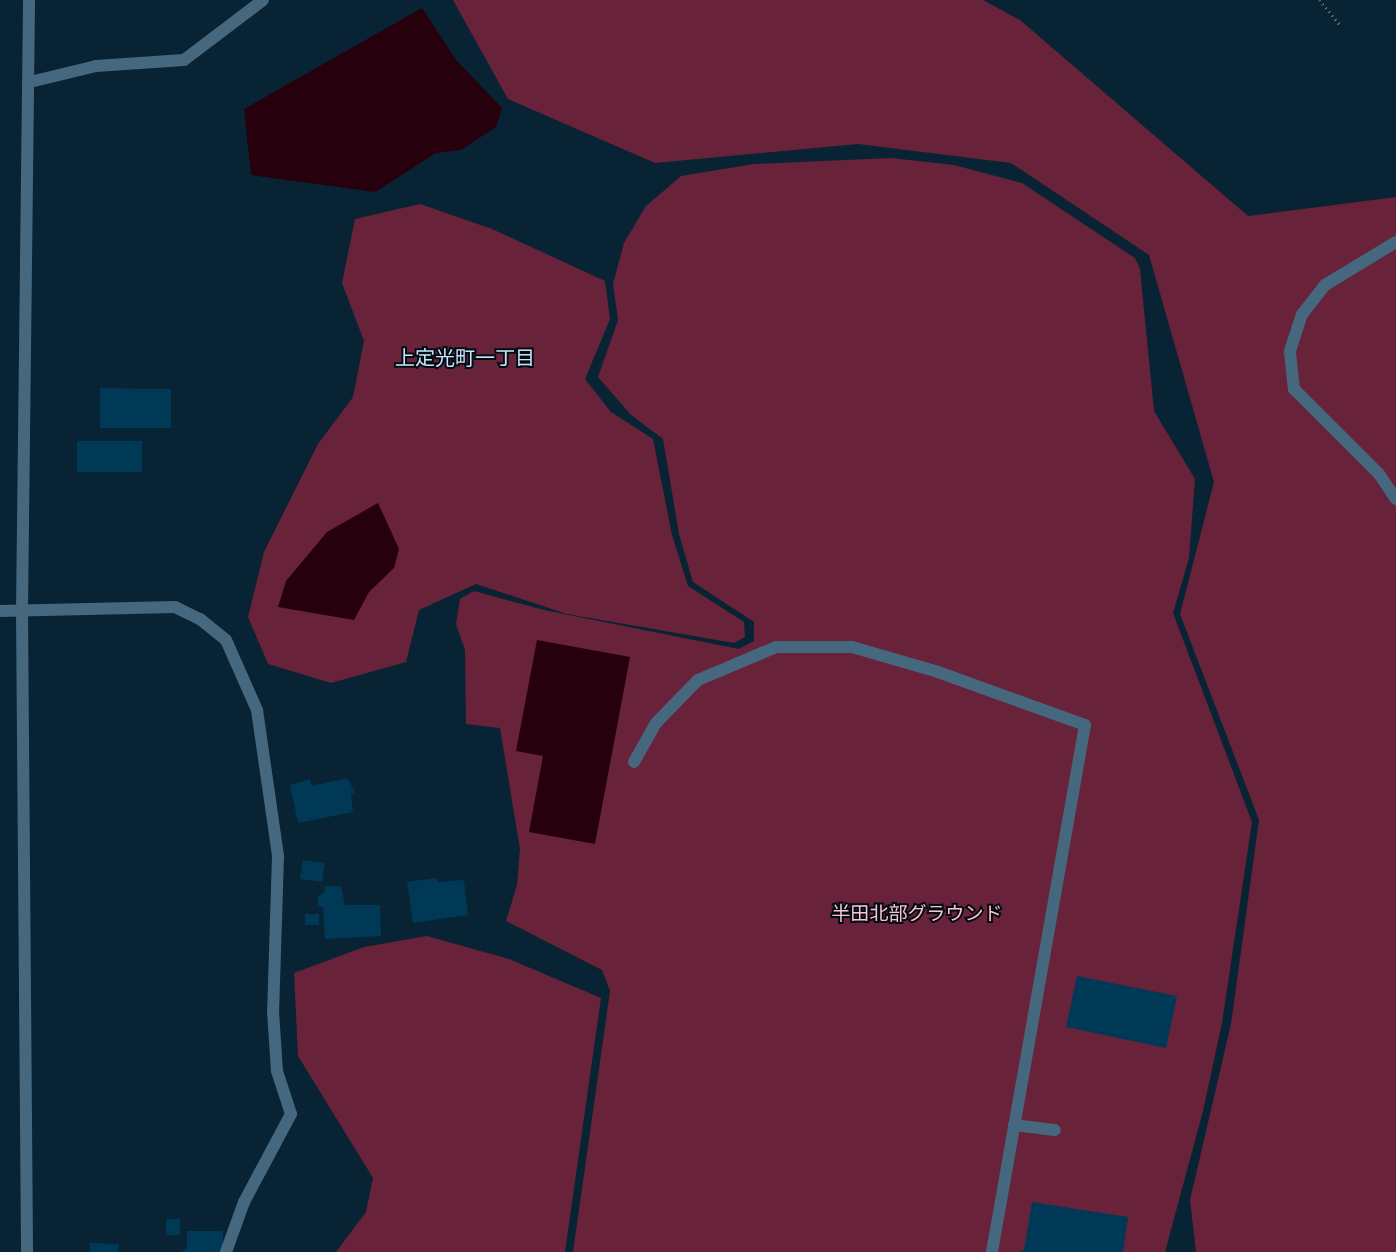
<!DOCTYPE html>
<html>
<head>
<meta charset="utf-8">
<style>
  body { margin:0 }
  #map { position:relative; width:1396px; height:1252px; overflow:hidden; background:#082333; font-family:Commissioner,"Noto Sans JP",sans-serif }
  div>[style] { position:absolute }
  .green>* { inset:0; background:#68223a }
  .water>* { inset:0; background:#26000d }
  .building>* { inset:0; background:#003956 }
  .path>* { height:3px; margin-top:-1.5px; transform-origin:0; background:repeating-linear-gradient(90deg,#5f7582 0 1px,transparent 0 5px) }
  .service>* { height:12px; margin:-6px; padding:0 6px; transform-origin:6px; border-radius:6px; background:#45687f }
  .minor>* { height:12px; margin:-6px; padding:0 6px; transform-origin:6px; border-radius:6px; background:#45687f }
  span { translate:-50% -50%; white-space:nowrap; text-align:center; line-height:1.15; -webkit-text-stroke:4px #030b12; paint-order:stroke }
  .park-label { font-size:19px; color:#f8c4d1 }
  .neighbourhood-label { font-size:20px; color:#c6e5fb }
</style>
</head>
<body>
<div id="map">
  <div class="green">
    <i style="clip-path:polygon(453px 0,983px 0,1020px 20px,1248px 216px,1396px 197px,1396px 1252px,1196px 1252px,1190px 1200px,1231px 1024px,1259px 820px,1180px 614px,1214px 482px,1149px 255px,1011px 163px,858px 144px,655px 163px,508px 99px)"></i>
    <i style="clip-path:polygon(891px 158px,954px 165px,1022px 183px,1135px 258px,1140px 269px,1154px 411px,1195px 479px,1189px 558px,1173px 613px,1252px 822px,1222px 1023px,1203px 1111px,1165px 1252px,573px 1252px,610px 991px,602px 970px,506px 921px,517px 885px,520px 849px,500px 728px,466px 724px,465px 650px,456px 624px,460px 599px,474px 591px,544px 610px,739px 649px,754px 641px,754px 622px,693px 582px,679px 534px,663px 439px,631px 415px,598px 377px,618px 320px,613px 284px,624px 243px,646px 206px,681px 176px,754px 164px)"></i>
    <i style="clip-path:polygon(420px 204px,492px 229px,605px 281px,610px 319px,585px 379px,611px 412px,653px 439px,672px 535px,688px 586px,744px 622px,745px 637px,734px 643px,567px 614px,476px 584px,419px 610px,406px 662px,331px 683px,268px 664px,248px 617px,264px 552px,318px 444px,353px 397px,364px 341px,342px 283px,355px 219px)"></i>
    <i style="clip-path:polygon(427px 936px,509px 959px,601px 998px,565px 1252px,336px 1252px,366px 1212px,373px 1178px,298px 1056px,294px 973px,364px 947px)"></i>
  </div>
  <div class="water">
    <i style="clip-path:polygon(422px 8px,457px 61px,502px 108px,496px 127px,461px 150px,436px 153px,375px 192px,251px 175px,244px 109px)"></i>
    <i style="clip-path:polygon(378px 503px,399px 549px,394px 568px,369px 592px,354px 620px,278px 607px,286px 581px,327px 532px)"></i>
    <i style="clip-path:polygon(537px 640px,630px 657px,595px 844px,529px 832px,543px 756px,516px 751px)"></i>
  </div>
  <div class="building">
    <i style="clip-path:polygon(100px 388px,171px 389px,171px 428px,100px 428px)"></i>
    <i style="clip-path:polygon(77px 441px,142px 441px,142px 472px,77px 472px)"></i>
    <i style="clip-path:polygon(347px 778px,355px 792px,351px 795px,353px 812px,298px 823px,290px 785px,310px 779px,312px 786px)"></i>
    <i style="clip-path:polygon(303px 860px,325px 863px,322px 882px,300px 879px)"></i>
    <i style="clip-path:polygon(436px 878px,438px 882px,464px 880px,468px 915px,413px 923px,407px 882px)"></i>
    <i style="clip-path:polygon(324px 886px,341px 886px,345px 905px,380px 905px,381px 936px,325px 939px,323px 907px,318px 905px,318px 896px,325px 892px)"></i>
    <i style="clip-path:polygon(305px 914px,319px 914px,319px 925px,305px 925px)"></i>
    <i style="clip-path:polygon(1077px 976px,1177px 996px,1166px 1048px,1066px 1027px)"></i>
    <i style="clip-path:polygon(1032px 1202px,1128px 1217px,1123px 1252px,1018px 1252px,1024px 1250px)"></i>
    <i style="clip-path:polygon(166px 1219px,180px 1219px,180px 1235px,166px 1235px)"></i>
    <i style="clip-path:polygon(187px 1231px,223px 1231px,223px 1252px,181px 1252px,187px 1248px)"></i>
    <i style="clip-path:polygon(90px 1243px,119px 1244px,118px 1252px,90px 1252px)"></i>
  </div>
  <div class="path">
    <i style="left:1319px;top:0;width:34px;rotate:50deg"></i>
  </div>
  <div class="service">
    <i style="left:30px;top:82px;width:68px;rotate:-13.6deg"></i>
    <i style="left:96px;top:66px;width:88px;rotate:-3.9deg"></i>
    <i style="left:184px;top:60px;width:99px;rotate:-37.2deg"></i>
    <i style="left:22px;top:611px;width:611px;rotate:-89.34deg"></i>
    <i style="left:634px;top:762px;width:45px;rotate:-60.6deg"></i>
    <i style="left:656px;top:723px;width:60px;rotate:-45.7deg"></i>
    <i style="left:698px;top:680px;width:85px;rotate:-22.9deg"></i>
    <i style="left:776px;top:647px;width:76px"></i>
    <i style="left:852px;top:647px;width:90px;rotate:16.2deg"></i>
    <i style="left:938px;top:672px;width:156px;rotate:19.8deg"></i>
    <i style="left:1085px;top:725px;width:535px;rotate:100.01deg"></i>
    <i style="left:1014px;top:1125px;width:41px;rotate:7deg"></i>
  </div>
  <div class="minor">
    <i style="left:1396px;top:242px;width:83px;rotate:148.8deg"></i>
    <i style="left:1325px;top:285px;width:37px;rotate:128deg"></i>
    <i style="left:1302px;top:314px;width:40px;rotate:108deg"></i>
    <i style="left:1290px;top:352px;width:37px;rotate:84deg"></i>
    <i style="left:1294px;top:389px;width:120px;rotate:45deg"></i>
    <i style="left:1379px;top:474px;width:30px;rotate:56deg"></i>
    <i style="left:0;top:611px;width:175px;rotate:-1.3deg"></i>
    <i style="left:175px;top:607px;width:28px;rotate:26deg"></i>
    <i style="left:200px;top:619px;width:33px;rotate:39deg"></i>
    <i style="left:226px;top:640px;width:77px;rotate:66.1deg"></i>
    <i style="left:257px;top:710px;width:148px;rotate:81.8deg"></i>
    <i style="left:278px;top:856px;width:155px;rotate:91.8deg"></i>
    <i style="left:273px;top:1011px;width:60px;rotate:86.2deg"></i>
    <i style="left:277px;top:1071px;width:45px;rotate:72deg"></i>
    <i style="left:291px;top:1114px;width:100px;rotate:118.1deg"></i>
    <i style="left:244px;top:1202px;width:53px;rotate:109.8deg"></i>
    <i style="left:22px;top:611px;width:641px;rotate:89.55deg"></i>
  </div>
  <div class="park-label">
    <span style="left:917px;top:913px">半田北部グラウンド</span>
  </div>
  <div class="neighbourhood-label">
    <span style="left:465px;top:357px">上定光町一丁目</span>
  </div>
</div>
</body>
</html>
